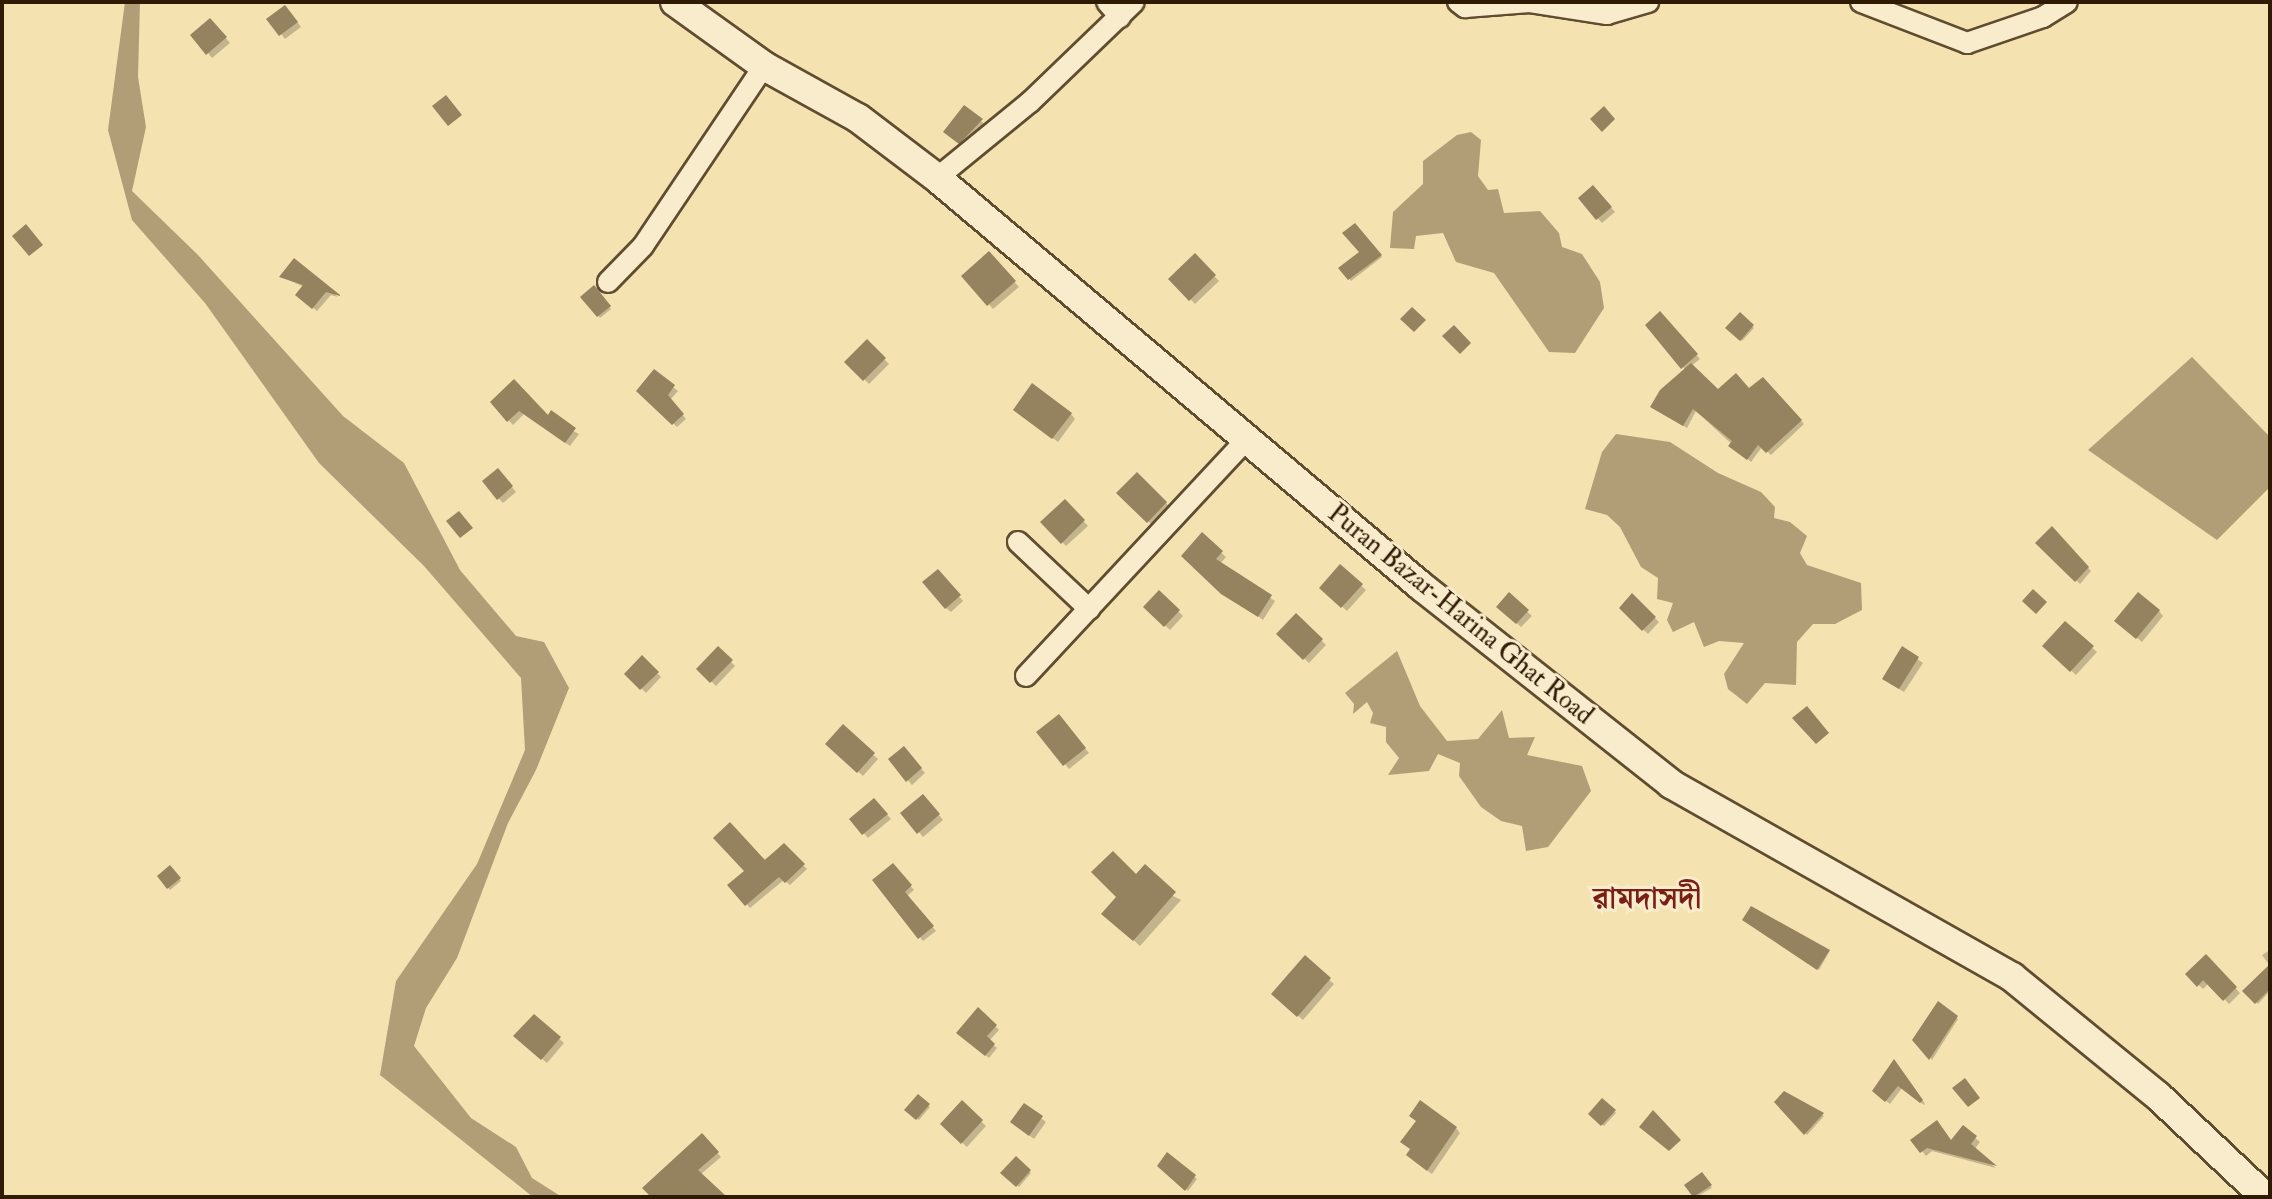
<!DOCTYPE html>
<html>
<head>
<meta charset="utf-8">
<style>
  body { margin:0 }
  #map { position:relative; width:2272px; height:1199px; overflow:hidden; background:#f4e2b1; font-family:"IM FELL Double Pica","Noto Serif Bengali",serif }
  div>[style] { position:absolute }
  .water>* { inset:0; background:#b19e76 }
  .shadow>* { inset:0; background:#0003 }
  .building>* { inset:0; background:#95825e }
  .roads { filter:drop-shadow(2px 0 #604c2f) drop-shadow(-2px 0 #604c2f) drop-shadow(0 2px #604c2f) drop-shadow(0 -2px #604c2f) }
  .street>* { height:20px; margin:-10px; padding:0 10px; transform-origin:10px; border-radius:10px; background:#f8eccc }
  .secondary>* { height:28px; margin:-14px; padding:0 14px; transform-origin:14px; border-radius:14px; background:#f8eccc }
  span { translate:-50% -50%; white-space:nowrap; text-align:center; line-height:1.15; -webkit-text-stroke:6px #f8eccc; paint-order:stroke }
  .street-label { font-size:26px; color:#2f1a04 }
  .quarter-label { font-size:30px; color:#7a1f14; font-weight:700 }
  .frame { position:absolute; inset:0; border:4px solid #2f1a04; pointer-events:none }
</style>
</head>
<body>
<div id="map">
  <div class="water">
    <i style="clip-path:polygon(125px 2px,140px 2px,138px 77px,146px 127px,132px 191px,198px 255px,343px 416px,404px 463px,460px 570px,516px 636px,544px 642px,569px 688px,536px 770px,508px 823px,457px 958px,426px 1008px,414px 1046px,471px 1118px,516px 1147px,532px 1178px,562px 1197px,533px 1197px,380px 1075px,396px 981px,477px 864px,525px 750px,521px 678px,424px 566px,319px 463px,205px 303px,132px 220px,108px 130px)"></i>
    <i style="clip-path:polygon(1471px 132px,1481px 140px,1478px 176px,1488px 190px,1498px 189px,1504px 213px,1540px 211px,1559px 233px,1562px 247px,1582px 254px,1600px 282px,1604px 308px,1575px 353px,1549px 352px,1494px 273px,1456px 262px,1443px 233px,1416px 236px,1414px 249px,1390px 248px,1393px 212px,1423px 184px,1423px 161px,1457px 135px)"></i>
    <i style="clip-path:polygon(2192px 357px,2270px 437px,2270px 487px,2217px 540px,2088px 450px)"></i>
    <i style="clip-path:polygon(1616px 434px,1670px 442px,1718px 473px,1761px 492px,1775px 507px,1774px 518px,1790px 522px,1807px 536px,1800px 553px,1807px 565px,1861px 583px,1862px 610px,1835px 624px,1813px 624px,1797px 642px,1796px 685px,1765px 683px,1747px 704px,1728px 689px,1724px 674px,1744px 643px,1719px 641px,1704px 647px,1694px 622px,1673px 632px,1667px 620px,1673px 603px,1657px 599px,1658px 578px,1641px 567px,1620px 527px,1607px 515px,1585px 509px,1602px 452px)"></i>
    <i style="clip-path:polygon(1397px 651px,1420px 706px,1447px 741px,1478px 739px,1502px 710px,1509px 738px,1535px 737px,1527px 755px,1582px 766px,1591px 791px,1548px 847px,1526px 851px,1522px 826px,1501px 821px,1481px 807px,1459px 776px,1460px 763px,1438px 754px,1429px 771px,1388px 775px,1399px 758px,1386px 742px,1386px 727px,1370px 723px,1373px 713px,1367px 702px,1353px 714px,1354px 704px,1345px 693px)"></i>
  </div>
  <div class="shadow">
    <i style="clip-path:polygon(290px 12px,301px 27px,285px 39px,269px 19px)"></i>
    <i style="clip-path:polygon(215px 25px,230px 43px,212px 58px,208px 53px)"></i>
    <i style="clip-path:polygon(964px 108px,986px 125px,964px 147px,950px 137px)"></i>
    <i style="clip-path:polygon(1593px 188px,1615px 212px,1602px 223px,1580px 199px)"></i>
    <i style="clip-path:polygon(1355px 225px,1382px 257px,1351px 281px,1341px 268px,1362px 253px)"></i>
    <i style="clip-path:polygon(989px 254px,1019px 287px,993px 309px,964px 276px)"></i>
    <i style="clip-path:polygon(1195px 256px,1219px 281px,1195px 304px,1171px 279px)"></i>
    <i style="clip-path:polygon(294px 261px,338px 297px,331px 295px,317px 311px,301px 299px,304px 287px,282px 277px)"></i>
    <i style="clip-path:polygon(594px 288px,611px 309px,600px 318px,583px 297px)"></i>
    <i style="clip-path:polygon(1660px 314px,1700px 359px,1691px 366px,1718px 391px,1749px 391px,1763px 379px,1804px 424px,1771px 455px,1762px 447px,1751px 462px,1696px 411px,1687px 428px,1656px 410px,1685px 371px)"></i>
    <i style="clip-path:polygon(1740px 315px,1754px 328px,1742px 341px,1728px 328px)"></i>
    <i style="clip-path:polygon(867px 342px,889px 364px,869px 384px,847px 362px)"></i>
    <i style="clip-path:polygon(654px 372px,678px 391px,670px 400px,686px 419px,677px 427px,639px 390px)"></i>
    <i style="clip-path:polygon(492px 403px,548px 418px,579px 434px,570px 446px,524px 414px,513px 425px)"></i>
    <i style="clip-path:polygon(1020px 414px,1071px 414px,1075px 419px,1058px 442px)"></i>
    <i style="clip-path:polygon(502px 475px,516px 492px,503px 503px,498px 498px)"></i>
    <i style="clip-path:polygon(1137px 475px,1170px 507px,1153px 526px,1119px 493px)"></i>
    <i style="clip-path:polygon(1065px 502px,1088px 526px,1066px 546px,1043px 522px)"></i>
    <i style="clip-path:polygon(2052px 529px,2091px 571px,2080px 584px,2038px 543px)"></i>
    <i style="clip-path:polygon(1202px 535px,1226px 557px,1220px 564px,1275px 601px,1263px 620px,1188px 561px)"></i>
    <i style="clip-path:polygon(1340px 567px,1366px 590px,1347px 611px,1322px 588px)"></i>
    <i style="clip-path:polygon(942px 576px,963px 601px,951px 612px,946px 608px)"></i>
    <i style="clip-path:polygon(1159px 593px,1183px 616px,1170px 630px,1146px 607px)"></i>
    <i style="clip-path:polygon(1509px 595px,1532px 616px,1521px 627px,1499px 607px)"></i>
    <i style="clip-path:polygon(1632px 596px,1659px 622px,1648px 634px,1621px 608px)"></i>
    <i style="clip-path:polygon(2159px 611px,2163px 616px,2142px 642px,2121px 625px)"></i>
    <i style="clip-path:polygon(1296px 615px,1326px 645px,1309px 663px,1278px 634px)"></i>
    <i style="clip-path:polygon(2065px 624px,2097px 652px,2076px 675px,2045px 646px)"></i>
    <i style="clip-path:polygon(718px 649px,735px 666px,716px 686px,699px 669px)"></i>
    <i style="clip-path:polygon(1903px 649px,1923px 663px,1904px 692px,1889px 683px)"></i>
    <i style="clip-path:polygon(642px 658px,661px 677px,646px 693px,627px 674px)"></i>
    <i style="clip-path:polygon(1063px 721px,1089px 753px,1069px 769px,1039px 733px)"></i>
    <i style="clip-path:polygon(843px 727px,878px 759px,863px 776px,828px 744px)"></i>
    <i style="clip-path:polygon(908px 753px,925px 773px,912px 785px,908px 780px)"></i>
    <i style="clip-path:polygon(928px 801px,943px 820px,923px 837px,919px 832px)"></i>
    <i style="clip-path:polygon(879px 805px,891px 819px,868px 838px,851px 819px)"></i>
    <i style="clip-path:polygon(784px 845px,807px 869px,790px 885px,784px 880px,750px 908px,730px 885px)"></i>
    <i style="clip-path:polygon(892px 865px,914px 890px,907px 896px,936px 931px,923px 941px,875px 880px)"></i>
    <i style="clip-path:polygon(170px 868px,181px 881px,170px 890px,159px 876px)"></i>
    <i style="clip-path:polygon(1136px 877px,1181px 900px,1140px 946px,1111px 920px)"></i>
    <i style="clip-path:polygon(1752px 909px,1829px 952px,1819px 970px,1746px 921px)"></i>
    <i style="clip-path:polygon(2270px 950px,2270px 966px,2262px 955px)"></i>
    <i style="clip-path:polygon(2206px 957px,2240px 993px,2229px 1004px,2209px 983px,2203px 989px,2188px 975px)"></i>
    <i style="clip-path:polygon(1305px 958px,1334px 984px,1303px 1020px,1274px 994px)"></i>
    <i style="clip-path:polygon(2258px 978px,2270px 991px,2258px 1004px,2245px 991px)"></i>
    <i style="clip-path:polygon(1939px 1004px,1958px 1019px,1932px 1060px,1915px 1040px)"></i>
    <i style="clip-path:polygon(979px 1009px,999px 1030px,989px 1041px,997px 1048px,989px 1058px,959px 1032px)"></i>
    <i style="clip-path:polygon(534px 1016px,564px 1043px,547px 1063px,516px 1036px)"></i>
    <i style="clip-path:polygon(1897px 1065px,1925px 1104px,1924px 1105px,1902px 1088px,1890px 1104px,1878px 1095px)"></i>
    <i style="clip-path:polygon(1784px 1094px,1824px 1116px,1807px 1135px,1776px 1102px)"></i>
    <i style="clip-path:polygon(918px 1097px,930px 1107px,919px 1120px,907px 1110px)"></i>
    <i style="clip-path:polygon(1603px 1101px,1616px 1113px,1604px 1126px,1590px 1114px)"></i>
    <i style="clip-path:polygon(962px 1103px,986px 1126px,967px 1147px,942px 1124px)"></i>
    <i style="clip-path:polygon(1041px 1118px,1046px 1122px,1034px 1139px,1017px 1126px)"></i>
    <i style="clip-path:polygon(1456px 1128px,1460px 1133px,1432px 1174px,1413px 1160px,1412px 1150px)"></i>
    <i style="clip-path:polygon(1964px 1128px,1980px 1142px,1974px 1150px,1996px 1168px,1932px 1151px,1926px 1156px,1913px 1140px,1952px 1142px)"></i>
    <i style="clip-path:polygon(702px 1136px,721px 1157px,700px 1175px,724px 1197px,654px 1197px)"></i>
    <i style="clip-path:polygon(1168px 1155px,1197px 1179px,1188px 1191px,1159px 1166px)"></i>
    <i style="clip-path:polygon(1016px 1159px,1031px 1173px,1019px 1187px,1003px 1173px)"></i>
    <i style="clip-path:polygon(1701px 1175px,1712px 1188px,1696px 1197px,1687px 1186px)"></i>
  </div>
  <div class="building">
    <i style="clip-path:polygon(285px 5px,298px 22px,279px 36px,266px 19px)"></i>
    <i style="clip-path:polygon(210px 18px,227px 37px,206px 55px,190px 35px)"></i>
    <i style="clip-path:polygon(446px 95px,462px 115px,448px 126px,432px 106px)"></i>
    <i style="clip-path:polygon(964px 105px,983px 119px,959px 144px,943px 132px)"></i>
    <i style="clip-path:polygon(1604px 106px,1615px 119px,1602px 132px,1590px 119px)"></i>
    <i style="clip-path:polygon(1593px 185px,1612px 207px,1596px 220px,1578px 198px)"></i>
    <i style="clip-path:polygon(1355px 223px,1382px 255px,1348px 280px,1338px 268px,1359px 252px,1342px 233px)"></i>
    <i style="clip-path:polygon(26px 224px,43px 245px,29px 256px,12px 236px)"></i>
    <i style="clip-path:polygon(989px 251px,1016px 281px,987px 306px,961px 276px)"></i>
    <i style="clip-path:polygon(1195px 253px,1216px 275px,1189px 301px,1168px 279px)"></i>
    <i style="clip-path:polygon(294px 258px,340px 295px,340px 296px,326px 292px,312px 309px,295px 295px,303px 285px,279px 277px)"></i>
    <i style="clip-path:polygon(594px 285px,611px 306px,597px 317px,580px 297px)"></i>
    <i style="clip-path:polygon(1412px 307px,1426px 320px,1414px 332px,1400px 319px)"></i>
    <i style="clip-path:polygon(1660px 311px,1698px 354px,1681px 369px,1645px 325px)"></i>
    <i style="clip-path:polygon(1740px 312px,1754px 325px,1740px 341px,1725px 328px)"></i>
    <i style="clip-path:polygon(1454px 325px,1471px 343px,1460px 354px,1442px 336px)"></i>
    <i style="clip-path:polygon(867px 339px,886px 358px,863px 381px,844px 362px)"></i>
    <i style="clip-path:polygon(1691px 363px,1718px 389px,1736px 373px,1749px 388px,1763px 377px,1802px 420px,1766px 453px,1758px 445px,1747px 460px,1728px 446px,1732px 441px,1693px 409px,1683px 426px,1650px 407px,1660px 390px)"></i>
    <i style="clip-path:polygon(654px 369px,675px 385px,668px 395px,684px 414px,672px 425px,636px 391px)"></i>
    <i style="clip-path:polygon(514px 379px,548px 415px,551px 410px,576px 428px,565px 443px,519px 411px,507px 422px,490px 402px)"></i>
    <i style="clip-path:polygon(1032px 383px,1072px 413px,1052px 439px,1013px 410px)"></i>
    <i style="clip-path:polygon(498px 468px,513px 486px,497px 500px,482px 481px)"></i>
    <i style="clip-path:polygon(1137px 472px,1167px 502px,1147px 523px,1116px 493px)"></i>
    <i style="clip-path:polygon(1065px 499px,1085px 520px,1061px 544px,1040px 522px)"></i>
    <i style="clip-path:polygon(459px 511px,473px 528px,460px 538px,446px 521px)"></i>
    <i style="clip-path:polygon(2052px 526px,2089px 567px,2075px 582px,2035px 543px)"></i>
    <i style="clip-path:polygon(1202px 532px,1223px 551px,1216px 559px,1272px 595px,1258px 617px,1221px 594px,1181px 556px)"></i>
    <i style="clip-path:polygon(1340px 564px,1363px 584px,1341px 608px,1319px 588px)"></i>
    <i style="clip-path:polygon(938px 569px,961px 595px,945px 609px,922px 582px)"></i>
    <i style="clip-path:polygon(2033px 589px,2047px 602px,2036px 614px,2022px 601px)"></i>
    <i style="clip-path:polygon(1159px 590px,1180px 610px,1164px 627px,1143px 607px)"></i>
    <i style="clip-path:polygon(1509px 592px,1529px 610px,1516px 624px,1496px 607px)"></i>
    <i style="clip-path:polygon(2138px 592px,2160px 610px,2136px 639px,2114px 621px)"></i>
    <i style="clip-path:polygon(1632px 593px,1656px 617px,1642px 631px,1619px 608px)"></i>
    <i style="clip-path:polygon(1296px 613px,1323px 639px,1303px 660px,1276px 634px)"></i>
    <i style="clip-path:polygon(2065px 621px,2094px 646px,2070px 672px,2042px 646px)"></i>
    <i style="clip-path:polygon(718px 646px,733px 660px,710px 683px,696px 669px)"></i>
    <i style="clip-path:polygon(1902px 646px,1919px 657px,1899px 689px,1882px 679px)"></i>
    <i style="clip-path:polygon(642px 655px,659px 672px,640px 690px,624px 674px)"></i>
    <i style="clip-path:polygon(1807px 706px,1829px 733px,1816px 744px,1792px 718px)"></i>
    <i style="clip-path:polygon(1059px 714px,1086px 748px,1063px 766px,1036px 732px)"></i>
    <i style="clip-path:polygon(843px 724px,875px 753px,857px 773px,825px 744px)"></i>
    <i style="clip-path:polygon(904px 746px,922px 768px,906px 782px,888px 759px)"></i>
    <i style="clip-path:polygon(923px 794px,940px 814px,917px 834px,900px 813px)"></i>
    <i style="clip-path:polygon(874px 798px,888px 814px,862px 835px,849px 819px)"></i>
    <i style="clip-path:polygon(730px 822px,765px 860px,784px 843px,805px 864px,785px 883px,779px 877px,745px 906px,727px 885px,744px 871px,713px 838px)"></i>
    <i style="clip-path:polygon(1113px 851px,1136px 874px,1145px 864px,1176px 892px,1133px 941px,1101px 914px,1116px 897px,1091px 872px)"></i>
    <i style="clip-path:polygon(893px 863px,912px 885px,905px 892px,934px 926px,918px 939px,872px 880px)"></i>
    <i style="clip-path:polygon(170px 865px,181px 878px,167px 889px,157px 876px)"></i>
    <i style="clip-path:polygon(1751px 906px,1830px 950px,1817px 970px,1742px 920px)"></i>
    <i style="clip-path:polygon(2206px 954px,2237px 987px,2223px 1001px,2203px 980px,2197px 987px,2185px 974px)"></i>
    <i style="clip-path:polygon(1305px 955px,1331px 978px,1297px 1017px,1271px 994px)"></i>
    <i style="clip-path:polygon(2270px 964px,2270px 989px,2255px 1004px,2242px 991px)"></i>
    <i style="clip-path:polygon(1938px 1001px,1958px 1016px,1929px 1060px,1912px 1040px)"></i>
    <i style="clip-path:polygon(978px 1007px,997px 1025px,987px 1036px,995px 1044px,985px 1056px,956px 1033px)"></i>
    <i style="clip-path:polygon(534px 1014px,561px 1037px,541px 1060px,513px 1036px)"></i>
    <i style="clip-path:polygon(1894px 1059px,1923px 1100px,1920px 1103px,1898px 1086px,1885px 1102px,1872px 1091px)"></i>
    <i style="clip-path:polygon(1965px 1078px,1980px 1098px,1968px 1107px,1952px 1088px)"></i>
    <i style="clip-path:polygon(1784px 1091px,1824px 1113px,1804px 1135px,1774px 1102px)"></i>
    <i style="clip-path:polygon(918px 1094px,930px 1104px,916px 1120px,904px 1110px)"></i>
    <i style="clip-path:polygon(1602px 1098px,1616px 1110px,1601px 1126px,1588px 1114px)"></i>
    <i style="clip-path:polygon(962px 1100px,983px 1120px,961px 1144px,940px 1124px)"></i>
    <i style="clip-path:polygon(1420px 1100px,1457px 1127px,1427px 1171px,1406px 1155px,1410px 1149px,1400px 1142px,1416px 1121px,1409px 1116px)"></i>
    <i style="clip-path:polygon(1024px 1103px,1043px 1116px,1029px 1136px,1010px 1122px)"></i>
    <i style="clip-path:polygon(1653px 1110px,1681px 1140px,1669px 1151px,1639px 1127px)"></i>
    <i style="clip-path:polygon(1937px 1120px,1951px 1140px,1963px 1125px,1977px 1136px,1971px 1144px,1997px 1166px,1927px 1148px,1920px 1153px,1910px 1140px)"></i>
    <i style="clip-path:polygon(702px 1133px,719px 1152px,698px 1170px,727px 1197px,651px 1197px,642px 1188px)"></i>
    <i style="clip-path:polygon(1167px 1152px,1196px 1175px,1185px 1191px,1157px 1166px)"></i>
    <i style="clip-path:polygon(1016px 1156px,1031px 1170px,1016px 1187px,1000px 1173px)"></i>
    <i style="clip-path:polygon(1702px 1172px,1712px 1185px,1693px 1197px,1684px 1185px)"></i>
  </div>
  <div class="roads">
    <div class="street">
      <i style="left:1107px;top:2px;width:20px;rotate:49deg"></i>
      <i style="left:1458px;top:2px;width:9px;rotate:36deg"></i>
      <i style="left:1465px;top:7px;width:65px;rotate:-4.4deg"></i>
      <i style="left:1530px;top:2px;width:78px;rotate:8.9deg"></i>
      <i style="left:1607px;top:14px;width:43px;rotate:-16.3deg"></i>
      <i style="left:1861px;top:2px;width:114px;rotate:21.1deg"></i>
      <i style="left:1967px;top:43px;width:80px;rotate:-18.9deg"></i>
      <i style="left:2043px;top:17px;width:28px;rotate:-32deg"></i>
      <i style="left:937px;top:178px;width:120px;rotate:-39.3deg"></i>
      <i style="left:1030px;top:102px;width:144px;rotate:-43.9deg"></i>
      <i style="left:608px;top:282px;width:50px;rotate:-45.8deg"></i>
      <i style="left:643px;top:246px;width:217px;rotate:-56.1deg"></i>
      <i style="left:1018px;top:542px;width:98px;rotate:43.3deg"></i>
      <i style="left:1026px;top:676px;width:324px;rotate:-47deg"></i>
    </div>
    <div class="secondary">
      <i style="left:675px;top:2px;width:110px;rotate:35.7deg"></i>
      <i style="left:764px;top:66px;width:107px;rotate:29deg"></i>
      <i style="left:858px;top:118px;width:99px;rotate:37.2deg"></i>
      <i style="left:937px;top:178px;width:634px;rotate:40.14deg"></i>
      <i style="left:1422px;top:587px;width:318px;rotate:38.3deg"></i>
      <i style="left:1671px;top:784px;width:392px;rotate:29.5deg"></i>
      <i style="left:2012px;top:977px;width:188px;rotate:39.2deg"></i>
      <i style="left:2158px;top:1096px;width:147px;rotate:43.3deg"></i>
    </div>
  </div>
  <div class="street-label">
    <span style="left:1460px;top:615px;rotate:39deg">Puran Bazar-Harina Ghat Road</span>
  </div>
  <div class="quarter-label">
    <span style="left:1647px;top:899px">রামদাসদী</span>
  </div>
  <div class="frame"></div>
</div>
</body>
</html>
